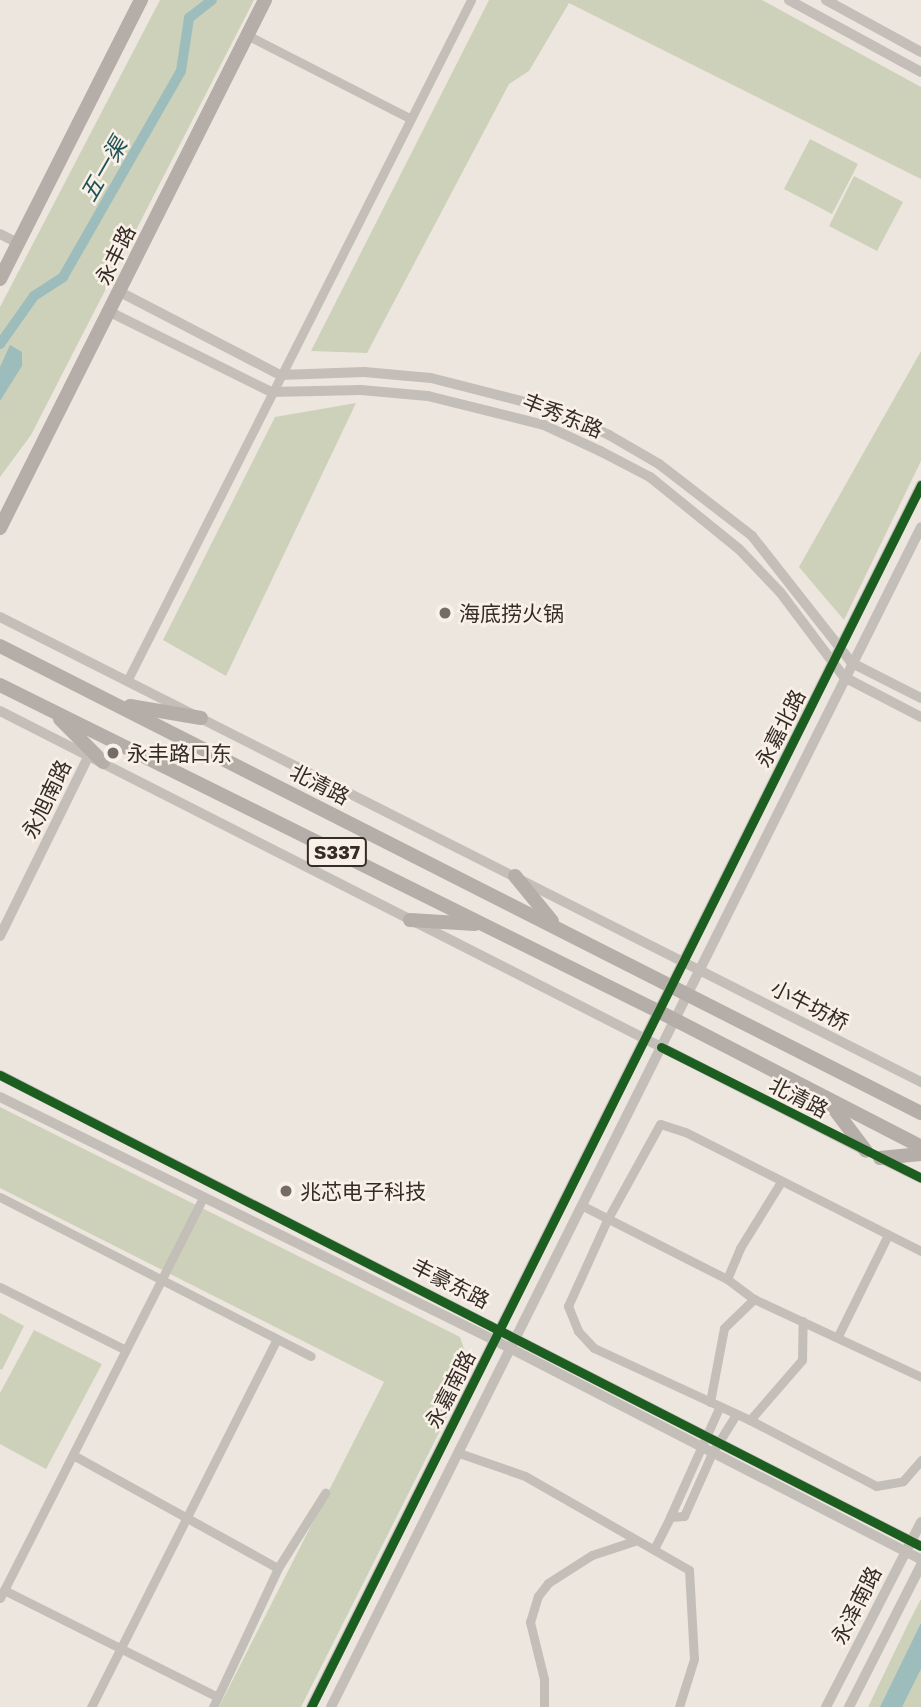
<!DOCTYPE html>
<html>
<head>
<meta charset="utf-8">
<style>
  body { margin:0 }
  #map { position:relative; width:921px; height:1707px; overflow:hidden; background:#ece6df; font-family:"Golos Text","Noto Sans SC",sans-serif }
  div>[style] { position:absolute }
  .green>* { inset:0; background:#cdd1ba }
  .water>* { inset:0; background:#9cbdbc }
  .canal>* { height:10px; margin:-5px; padding:0 5px; transform-origin:5px; border-radius:5px; background:#9cbdbc }
  .minor>* { height:9px; margin:-4.5px; padding:0 4.5px; transform-origin:4.5px; border-radius:4.5px; background:#c4beb9 }
  .tertiary>* { height:10px; margin:-5px; padding:0 5px; transform-origin:5px; border-radius:5px; background:#c4beb9 }
  .primary>* { height:14px; margin:-7px; padding:0 7px; transform-origin:7px; border-radius:7px; background:#b4ada8 }
  .cycleway>* { height:9px; margin:-4.5px; padding:0 4.5px; transform-origin:4.5px; border-radius:4.5px; background:#1b5e20 }
  .dots>* { width:19px; height:19px; translate:-50% -50%; box-sizing:border-box; border:4px solid #f9f0e7; border-radius:50% }
  span { translate:-50% -50%; white-space:nowrap; text-align:center; line-height:1.15; -webkit-text-stroke:5px #f9f0e7; paint-order:stroke }
  .shield-label span { padding:2px 5px; background:#f9f0e7; border:2px solid; border-radius:5px; -webkit-text-stroke-width:0 }
  .shield-label { font-size:19px; color:#352b27; font-weight:700 }
  .street-label { font-size:21px; color:#352b27 }
  .poi-label { font-size:21px; color:#352b27 }
  .left { translate:0 -50%; text-align:left }
  .water-label { font-size:23px; color:#1e5355; font-style:italic }
</style>
</head>
<body>
<div id="map">
  <div class="green">
    <i style="clip-path:polygon(160px 0,254px 0,31px 435px,0 477px,0 307px)"></i>
    <i style="clip-path:polygon(489px 0,762px 0,921px 87px,921px 179px,569px 3px,529px 71px,509px 84px,367px 353px,311px 351px)"></i>
    <i style="clip-path:polygon(810px 139px,858px 164px,832px 214px,784px 189px)"></i>
    <i style="clip-path:polygon(854px 176px,903px 202px,877px 251px,829px 226px)"></i>
    <i style="clip-path:polygon(921px 351px,921px 461px,844px 620px,799px 567px)"></i>
    <i style="clip-path:polygon(356px 403px,226px 676px,163px 640px,275px 417px)"></i>
    <i style="clip-path:polygon(0 1107px,460px 1337px,471px 1369px,301px 1707px,219px 1707px,384px 1382px,0 1188px)"></i>
    <i style="clip-path:polygon(0 1313px,24px 1326px,2px 1370px,0 1369px)"></i>
    <i style="clip-path:polygon(34px 1330px,102px 1364px,46px 1469px,0 1444px,0 1393px)"></i>
    <i style="clip-path:polygon(921px 1599px,921px 1707px,868px 1707px,909px 1622px)"></i>
  </div>
  <div class="water">
    <i style="clip-path:polygon(10px 345px,22px 352px,22px 366px,0 401px,0 367px)"></i>
    <i style="clip-path:polygon(921px 1623px,921px 1669px,902px 1707px,880px 1707px)"></i>
  </div>
  <div class="canal">
    <i style="left:0;top:344px;width:59px;rotate:-54.7deg"></i>
    <i style="left:34px;top:296px;width:35px;rotate:-33deg"></i>
    <i style="left:63px;top:277px;width:237px;rotate:-60.2deg"></i>
    <i style="left:181px;top:71px;width:54px;rotate:-81.4deg"></i>
    <i style="left:189px;top:18px;width:29px;rotate:-38deg"></i>
  </div>
  <div class="minor">
    <i style="left:247px;top:35px;width:184px;rotate:27.1deg"></i>
    <i style="left:127px;top:681px;width:763px;rotate:-63.2deg"></i>
    <i style="left:0;top:1197px;width:349px;rotate:27.1deg"></i>
    <i style="left:583px;top:1206px;width:161px;rotate:26.9deg"></i>
    <i style="left:727px;top:1279px;width:34px;rotate:37deg"></i>
    <i style="left:754px;top:1299px;width:184px;rotate:25deg"></i>
    <i style="left:921px;top:1251px;width:264px;rotate:-153.2deg"></i>
    <i style="left:685px;top:1132px;width:26px;rotate:-162deg"></i>
    <i style="left:660px;top:1124px;width:110px;rotate:118.9deg"></i>
    <i style="left:607px;top:1220px;width:94px;rotate:114.4deg"></i>
    <i style="left:568px;top:1306px;width:27px;rotate:68deg"></i>
    <i style="left:578px;top:1331px;width:23px;rotate:47deg"></i>
    <i style="left:594px;top:1348px;width:172px;rotate:24.8deg"></i>
    <i style="left:750px;top:1420px;width:142px;rotate:27.6deg"></i>
    <i style="left:876px;top:1486px;width:27px;rotate:-10deg"></i>
    <i style="left:903px;top:1481px;width:28px;rotate:-49deg"></i>
    <i style="left:727px;top:1279px;width:34px;rotate:-67deg"></i>
    <i style="left:740px;top:1248px;width:78px;rotate:-58.2deg"></i>
    <i style="left:0;top:1287px;width:139px;rotate:26.6deg"></i>
    <i style="left:838px;top:1336px;width:113px;rotate:-63.7deg"></i>
    <i style="left:710px;top:1402px;width:75px;rotate:-79.3deg"></i>
    <i style="left:724px;top:1328px;width:42px;rotate:-44deg"></i>
    <i style="left:719px;top:1408px;width:120px;rotate:114.2deg"></i>
    <i style="left:670px;top:1517px;width:14px;rotate:-4deg"></i>
    <i style="left:684px;top:1516px;width:69px;rotate:-66deg"></i>
    <i style="left:712px;top:1453px;width:44px;rotate:-58.1deg"></i>
    <i style="left:750px;top:1420px;width:79px;rotate:-49.1deg"></i>
    <i style="left:802px;top:1360px;width:39px;rotate:-89deg"></i>
    <i style="left:459px;top:1453px;width:70px;rotate:19.2deg"></i>
    <i style="left:525px;top:1476px;width:189px;rotate:29.8deg"></i>
    <i style="left:689px;top:1570px;width:89px;rotate:86.8deg"></i>
    <i style="left:694px;top:1659px;width:50px;rotate:107.4deg"></i>
    <i style="left:73px;top:1455px;width:234px;rotate:28.9deg"></i>
    <i style="left:655px;top:1547px;width:34px;rotate:-63deg"></i>
    <i style="left:4px;top:1590px;width:239px;rotate:26.6deg"></i>
    <i style="left:0;top:1598px;width:449px;rotate:-63.1deg"></i>
    <i style="left:91px;top:1707px;width:412px;rotate:-63.2deg"></i>
    <i style="left:213px;top:1707px;width:153px;rotate:-64.9deg"></i>
    <i style="left:278px;top:1568px;width:89px;rotate:-57.9deg"></i>
    <i style="left:544px;top:1707px;width:28px;rotate:-90deg"></i>
    <i style="left:544px;top:1679px;width:59px;rotate:-103.8deg"></i>
    <i style="left:530px;top:1622px;width:27px;rotate:-73deg"></i>
    <i style="left:538px;top:1596px;width:16px;rotate:-52deg"></i>
    <i style="left:548px;top:1583px;width:52px;rotate:-32.5deg"></i>
    <i style="left:592px;top:1555px;width:44px;rotate:-18.4deg"></i>
  </div>
  <div class="tertiary">
    <i style="left:789px;top:0;width:150px;rotate:28.6deg"></i>
    <i style="left:826px;top:0;width:108px;rotate:28.7deg"></i>
    <i style="left:0;top:234px;width:20px;rotate:27deg"></i>
    <i style="left:120px;top:292px;width:180px;rotate:27.4deg"></i>
    <i style="left:280px;top:375px;width:84px;rotate:-2deg"></i>
    <i style="left:364px;top:372px;width:67px;rotate:5.1deg"></i>
    <i style="left:431px;top:378px;width:122px;rotate:14.3deg"></i>
    <i style="left:549px;top:408px;width:66px;rotate:24.2deg"></i>
    <i style="left:609px;top:435px;width:58px;rotate:30.1deg"></i>
    <i style="left:659px;top:464px;width:118px;rotate:37.7deg"></i>
    <i style="left:752px;top:536px;width:162px;rotate:51.8deg"></i>
    <i style="left:852px;top:663px;width:77px;rotate:26.9deg"></i>
    <i style="left:110px;top:312px;width:180px;rotate:26.4deg"></i>
    <i style="left:271px;top:392px;width:90px;rotate:-1.3deg"></i>
    <i style="left:361px;top:390px;width:67px;rotate:5.1deg"></i>
    <i style="left:428px;top:396px;width:120px;rotate:14deg"></i>
    <i style="left:544px;top:425px;width:62px;rotate:24.9deg"></i>
    <i style="left:600px;top:451px;width:56px;rotate:27.5deg"></i>
    <i style="left:650px;top:477px;width:114px;rotate:39deg"></i>
    <i style="left:739px;top:549px;width:59px;rotate:46.4deg"></i>
    <i style="left:780px;top:592px;width:106px;rotate:53deg"></i>
    <i style="left:844px;top:677px;width:87px;rotate:27.5deg"></i>
    <i style="left:0;top:617px;width:1032px;rotate:26.79deg"></i>
    <i style="left:0;top:711px;width:967px;rotate:26.94deg"></i>
    <i style="left:0;top:936px;width:202px;rotate:-63.8deg"></i>
    <i style="left:0;top:1075px;width:1034px;rotate:27.09deg"></i>
    <i style="left:0;top:1097px;width:551px;rotate:26.19deg"></i>
    <i style="left:494px;top:1340px;width:480px;rotate:27.2deg"></i>
    <i style="left:880px;top:1158px;width:46px;rotate:26deg"></i>
    <i style="left:311px;top:1707px;width:1366px;rotate:-63.47deg"></i>
    <i style="left:331px;top:1707px;width:1319px;rotate:-63.43deg"></i>
    <i style="left:826px;top:1707px;width:208px;rotate:-62.8deg"></i>
    <i style="left:849px;top:1707px;width:159px;rotate:-63.1deg"></i>
  </div>
  <div class="primary">
    <i style="left:0;top:279px;width:313px;rotate:-63.2deg"></i>
    <i style="left:0;top:528px;width:591px;rotate:-63.35deg"></i>
    <i style="left:0;top:646px;width:1033px;rotate:26.89deg"></i>
    <i style="left:0;top:685px;width:734px;rotate:26.36deg"></i>
    <i style="left:658px;top:1011px;width:296px;rotate:27.3deg"></i>
    <i style="left:130px;top:706px;width:72px;rotate:9.6deg"></i>
    <i style="left:60px;top:719px;width:61px;rotate:45deg"></i>
    <i style="left:515px;top:876px;width:58px;rotate:50.6deg"></i>
    <i style="left:410px;top:920px;width:65px;rotate:3.5deg"></i>
    <i style="left:829px;top:1102px;width:61px;rotate:52.9deg"></i>
    <i style="left:880px;top:1158px;width:41px;rotate:-5.6deg"></i>
  </div>
  <div class="cycleway">
    <i style="left:661px;top:1047px;width:291px;rotate:26.7deg"></i>
    <i style="left:0;top:1075px;width:1034px;rotate:27.09deg"></i>
    <i style="left:311px;top:1707px;width:1366px;rotate:-63.47deg"></i>
  </div>
  <div class="dots">
    <i style="left:445px;top:613px;background:#756c67"></i>
    <i style="left:113px;top:753px;background:#756c67"></i>
    <i style="left:286px;top:1191px;background:#756c67"></i>
  </div>
  <div class="shield-label">
    <span style="left:337px;top:852px">S337</span>
  </div>
  <div class="street-label">
    <span style="left:115px;top:255px;rotate:-64deg">永丰路</span>
    <span style="left:563px;top:415px;rotate:22deg">丰秀东路</span>
    <span style="left:780px;top:728px;rotate:-63deg">永嘉北路</span>
    <span style="left:320px;top:784px;rotate:27deg">北清路</span>
    <span style="left:46px;top:799px;rotate:-64deg">永旭南路</span>
    <span style="left:810px;top:1005px;rotate:27deg">小牛坊桥</span>
    <span style="left:799px;top:1097px;rotate:27deg">北清路</span>
    <span style="left:451px;top:1283px;rotate:27deg">丰豪东路</span>
    <span style="left:450px;top:1389px;rotate:-63deg">永嘉南路</span>
    <span style="left:856px;top:1605px;rotate:-63deg">永泽南路</span>
  </div>
  <div class="poi-label">
    <span class="left" style="left:459px;top:613px">海底捞火锅</span>
    <span class="left" style="left:127px;top:753px">永丰路口东</span>
    <span class="left" style="left:300px;top:1191px">兆芯电子科技</span>
  </div>
  <div class="water-label">
    <span style="left:103px;top:169px;rotate:-60deg">五一渠</span>
  </div>
</div>
</body>
</html>
